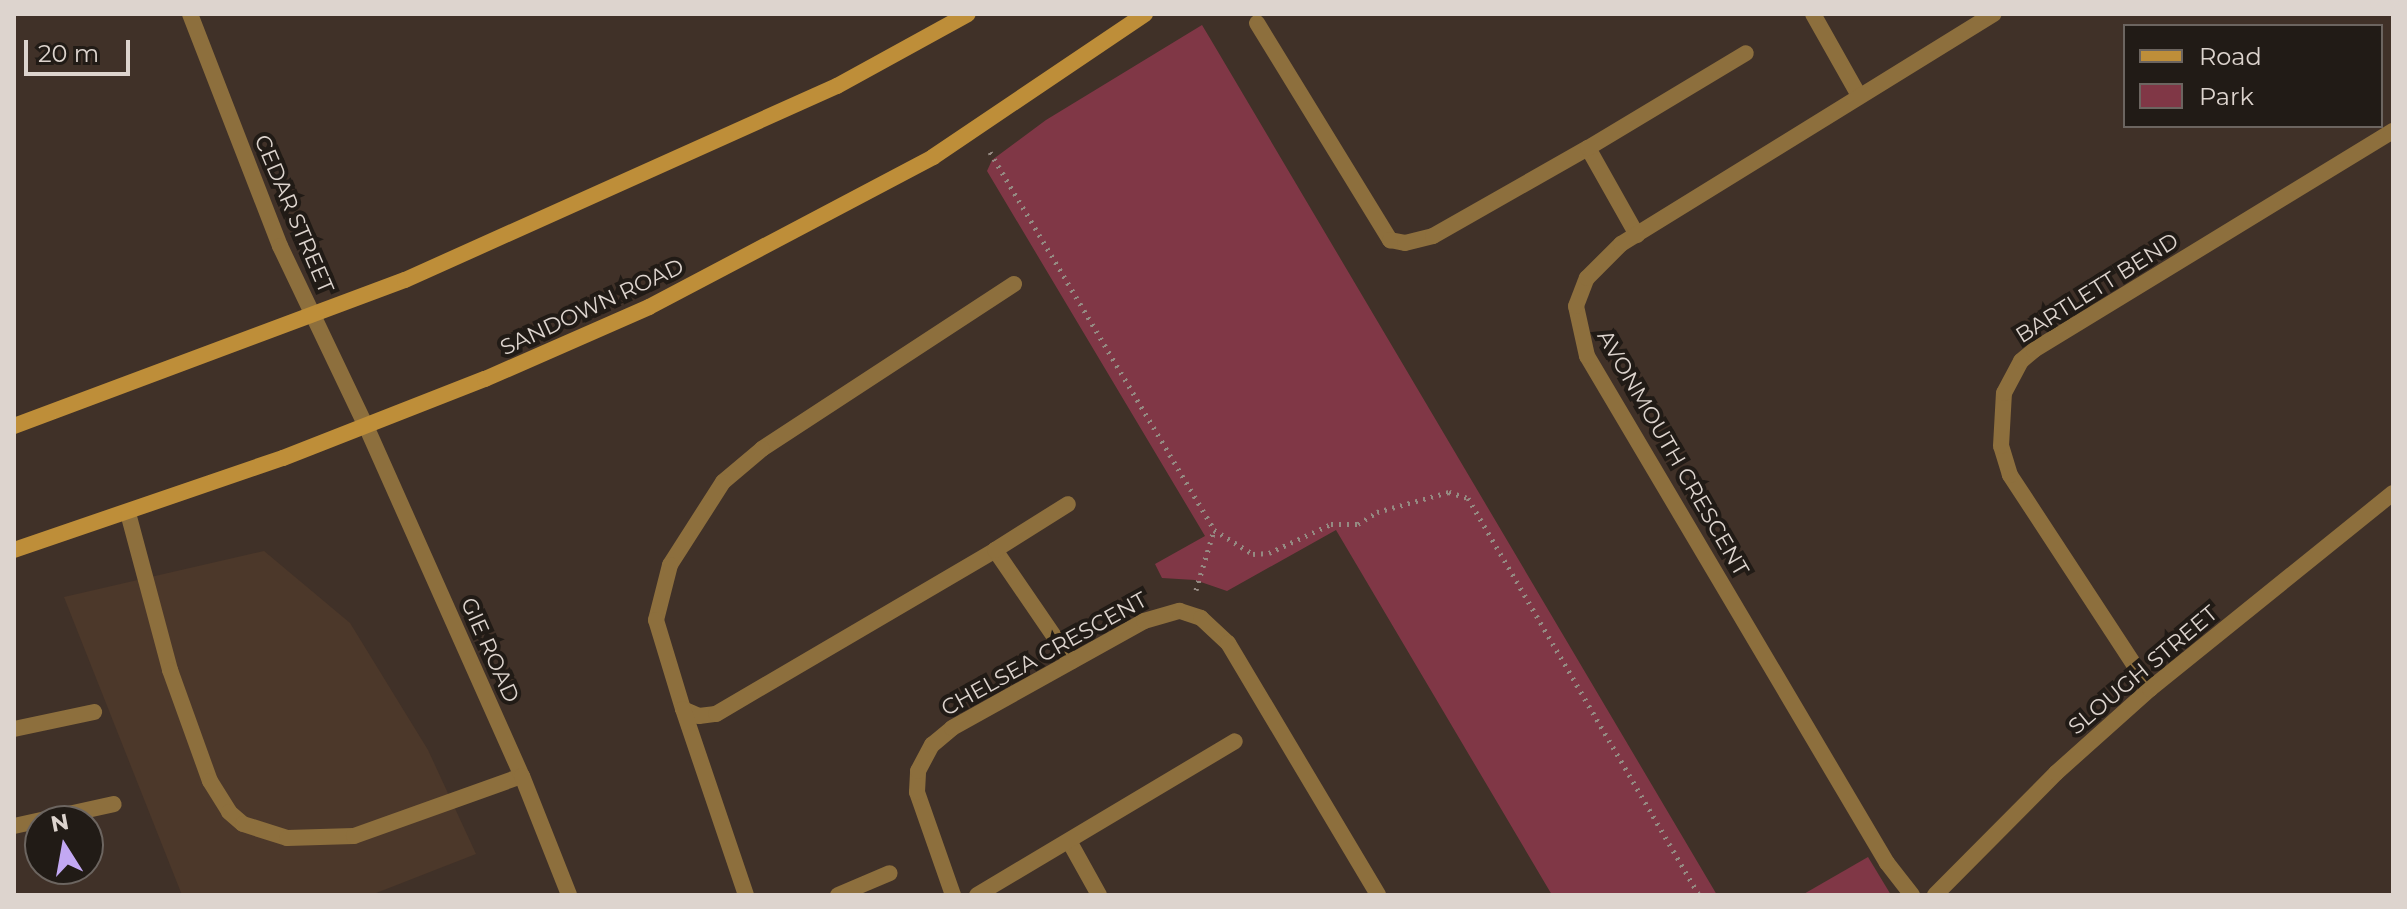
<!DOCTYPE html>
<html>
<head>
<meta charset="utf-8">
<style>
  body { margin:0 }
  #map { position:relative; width:2407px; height:909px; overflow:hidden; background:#403128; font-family:Montserrat,sans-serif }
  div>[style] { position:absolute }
  .built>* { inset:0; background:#4c382a }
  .green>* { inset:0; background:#803746 }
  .path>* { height:5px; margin-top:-2.5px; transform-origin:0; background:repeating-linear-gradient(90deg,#958a82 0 2px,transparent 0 8px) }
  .service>* { height:16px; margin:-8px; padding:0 8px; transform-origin:8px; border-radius:8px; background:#8d6f3d }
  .minor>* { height:16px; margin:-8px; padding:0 8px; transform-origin:8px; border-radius:8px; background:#8d6f3d }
  .tertiary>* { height:16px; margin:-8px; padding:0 8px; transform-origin:8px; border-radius:8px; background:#8d6f3d }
  .secondary>* { height:16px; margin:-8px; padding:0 8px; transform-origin:8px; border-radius:8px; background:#be8e39 }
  span { translate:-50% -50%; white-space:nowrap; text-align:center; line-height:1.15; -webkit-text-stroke:8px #211b16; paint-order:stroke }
  .street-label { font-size:22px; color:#ddd4ce }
  .frame { position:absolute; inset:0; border:16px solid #ddd4ce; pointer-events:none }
  .legend { position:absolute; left:2123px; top:24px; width:260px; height:104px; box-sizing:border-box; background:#211b16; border:2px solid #6c6560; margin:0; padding:10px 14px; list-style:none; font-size:24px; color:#ddd4ce }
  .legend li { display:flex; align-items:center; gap:16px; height:40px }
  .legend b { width:40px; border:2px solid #6c6560 }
  .north { position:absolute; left:24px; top:805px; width:80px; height:80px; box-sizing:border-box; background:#211b16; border:2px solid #6c6560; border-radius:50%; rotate:349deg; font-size:22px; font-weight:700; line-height:32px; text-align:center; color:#ddd4ce }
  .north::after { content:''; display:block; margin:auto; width:28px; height:36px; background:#c2a8f3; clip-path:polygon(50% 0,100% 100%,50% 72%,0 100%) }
  .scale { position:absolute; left:24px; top:40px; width:106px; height:36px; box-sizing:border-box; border:4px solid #ddd4ce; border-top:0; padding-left:10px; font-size:24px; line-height:28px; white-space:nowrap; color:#ddd4ce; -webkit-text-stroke:6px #211b16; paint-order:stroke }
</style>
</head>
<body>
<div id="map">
  <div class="built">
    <i style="clip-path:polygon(264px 551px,350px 623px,428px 750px,476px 854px,371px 895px,182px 895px,64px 597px)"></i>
  </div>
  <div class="green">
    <i style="clip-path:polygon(1202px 25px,1211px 40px,1717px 895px,1552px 895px,1336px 530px,1227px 591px,1195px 580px,1162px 578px,1155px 564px,1205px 536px,987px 171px,992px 160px,1046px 120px)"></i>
    <i style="clip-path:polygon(1868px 857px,1891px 895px,1802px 895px)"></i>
  </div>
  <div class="path">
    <i style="left:990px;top:152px;width:439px;rotate:59.3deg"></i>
    <i style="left:1214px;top:530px;width:46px;rotate:31.6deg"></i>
    <i style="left:1253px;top:554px;width:16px;rotate:-4deg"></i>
    <i style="left:1269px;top:553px;width:68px;rotate:-25.1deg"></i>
    <i style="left:1331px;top:524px;width:27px"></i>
    <i style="left:1358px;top:524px;width:22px;rotate:-32deg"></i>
    <i style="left:1377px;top:512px;width:75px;rotate:-15.5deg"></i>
    <i style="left:1449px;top:492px;width:20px;rotate:18deg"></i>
    <i style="left:1468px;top:498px;width:459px;rotate:59.8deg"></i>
    <i style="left:1196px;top:590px;width:63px;rotate:-73.3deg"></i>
  </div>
  <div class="service">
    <i style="left:1257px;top:23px;width:255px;rotate:58.5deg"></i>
    <i style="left:1390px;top:240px;width:15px;rotate:11deg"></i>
    <i style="left:1405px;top:243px;width:29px;rotate:-14deg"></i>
    <i style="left:1433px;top:236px;width:178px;rotate:-29.6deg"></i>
    <i style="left:1588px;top:148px;width:100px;rotate:60.6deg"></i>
    <i style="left:1588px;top:148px;width:184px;rotate:-31deg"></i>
    <i style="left:1014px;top:284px;width:301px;rotate:146.8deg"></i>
    <i style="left:762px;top:449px;width:51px;rotate:139.8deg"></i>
    <i style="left:723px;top:482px;width:98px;rotate:122.6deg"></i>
    <i style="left:670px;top:565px;width:57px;rotate:104.3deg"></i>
    <i style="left:656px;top:620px;width:93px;rotate:73.1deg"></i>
    <i style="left:683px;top:709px;width:17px;rotate:24deg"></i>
    <i style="left:699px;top:716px;width:17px;rotate:-7deg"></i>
    <i style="left:716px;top:714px;width:324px;rotate:-30.4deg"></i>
    <i style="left:995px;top:550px;width:135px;rotate:55.6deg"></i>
    <i style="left:128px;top:513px;width:163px;rotate:75deg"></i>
    <i style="left:170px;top:670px;width:118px;rotate:70.2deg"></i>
    <i style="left:210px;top:781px;width:36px;rotate:58deg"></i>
    <i style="left:229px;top:812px;width:18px;rotate:41deg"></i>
    <i style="left:243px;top:824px;width:46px;rotate:17.7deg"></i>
    <i style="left:287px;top:838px;width:67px;rotate:-1.7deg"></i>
    <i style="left:354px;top:836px;width:178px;rotate:-19.7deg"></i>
    <i style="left:995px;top:550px;width:86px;rotate:-32.2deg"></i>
    <i style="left:683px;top:709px;width:196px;rotate:71.3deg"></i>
    <i style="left:14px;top:826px;width:102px;rotate:-12.4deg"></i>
    <i style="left:1069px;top:841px;width:62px;rotate:60.9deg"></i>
    <i style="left:838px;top:895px;width:56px;rotate:-22.9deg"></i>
    <i style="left:977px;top:895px;width:300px;rotate:-30.8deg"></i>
  </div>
  <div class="minor">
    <i style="left:190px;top:14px;width:249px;rotate:68.8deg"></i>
    <i style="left:280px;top:246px;width:199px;rotate:64.5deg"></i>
    <i style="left:1813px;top:14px;width:92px;rotate:60.6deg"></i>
    <i style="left:2150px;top:689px;width:256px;rotate:-123.2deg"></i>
    <i style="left:2010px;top:475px;width:30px;rotate:-107deg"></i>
    <i style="left:2001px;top:446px;width:53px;rotate:-86.8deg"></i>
    <i style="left:2004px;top:393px;width:36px;rotate:-62deg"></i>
    <i style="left:2021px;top:361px;width:17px;rotate:-40deg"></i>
    <i style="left:2034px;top:350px;width:421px;rotate:-31.4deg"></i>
    <i style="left:14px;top:729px;width:82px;rotate:-12deg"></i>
    <i style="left:953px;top:895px;width:109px;rotate:-109.3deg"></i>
    <i style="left:917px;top:792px;width:21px;rotate:-87deg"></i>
    <i style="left:918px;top:771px;width:30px;rotate:-62deg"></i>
    <i style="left:932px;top:745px;width:26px;rotate:-40deg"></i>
    <i style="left:952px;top:728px;width:220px;rotate:-29.1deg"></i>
    <i style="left:1144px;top:621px;width:37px;rotate:-16deg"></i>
    <i style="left:1180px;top:611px;width:22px;rotate:18deg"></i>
    <i style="left:1201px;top:618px;width:37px;rotate:43deg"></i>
    <i style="left:1228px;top:643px;width:293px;rotate:59.2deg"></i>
    <i style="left:1912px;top:895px;width:41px;rotate:-128deg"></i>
    <i style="left:1887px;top:863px;width:589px;rotate:-120.61deg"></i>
    <i style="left:1587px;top:356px;width:51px;rotate:-102.4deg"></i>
    <i style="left:1576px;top:306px;width:30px;rotate:-69deg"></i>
    <i style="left:1587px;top:278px;width:48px;rotate:-45deg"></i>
    <i style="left:1621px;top:244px;width:438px;rotate:-31.7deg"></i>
    <i style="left:1935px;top:895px;width:172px;rotate:-45.2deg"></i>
    <i style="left:2056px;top:773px;width:126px;rotate:-41.8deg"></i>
    <i style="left:2150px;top:689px;width:312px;rotate:-38.9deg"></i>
  </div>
  <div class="tertiary">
    <i style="left:366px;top:426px;width:383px;rotate:66deg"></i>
    <i style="left:522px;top:776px;width:128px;rotate:68.4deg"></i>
  </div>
  <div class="secondary">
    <i style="left:14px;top:426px;width:417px;rotate:-20.5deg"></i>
    <i style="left:405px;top:280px;width:474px;rotate:-24.2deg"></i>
    <i style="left:837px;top:86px;width:149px;rotate:-28.8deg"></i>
    <i style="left:14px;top:550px;width:284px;rotate:-18.9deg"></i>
    <i style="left:283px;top:458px;width:217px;rotate:-21.4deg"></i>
    <i style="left:485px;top:379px;width:179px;rotate:-23.7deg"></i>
    <i style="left:649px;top:307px;width:321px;rotate:-27.8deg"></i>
    <i style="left:933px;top:157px;width:256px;rotate:-34deg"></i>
  </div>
  <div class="street-label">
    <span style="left:294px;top:214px;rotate:67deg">CEDAR STREET</span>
    <span style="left:2097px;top:288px;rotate:-32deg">BARTLETT BEND</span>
    <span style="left:592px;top:307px;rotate:-25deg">SANDOWN ROAD</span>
    <span style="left:1673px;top:453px;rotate:60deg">AVONMOUTH CRESCENT</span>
    <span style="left:490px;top:650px;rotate:66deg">GIE ROAD</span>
    <span style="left:1044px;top:654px;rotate:-29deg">CHELSEA CRESCENT</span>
    <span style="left:2143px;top:670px;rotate:-40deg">SLOUGH STREET</span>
  </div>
  <div class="frame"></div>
  <ul class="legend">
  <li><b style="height:10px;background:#be8e39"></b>Road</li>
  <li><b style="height:22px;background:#803746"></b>Park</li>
  </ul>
  <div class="north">N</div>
  <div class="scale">20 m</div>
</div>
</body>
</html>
